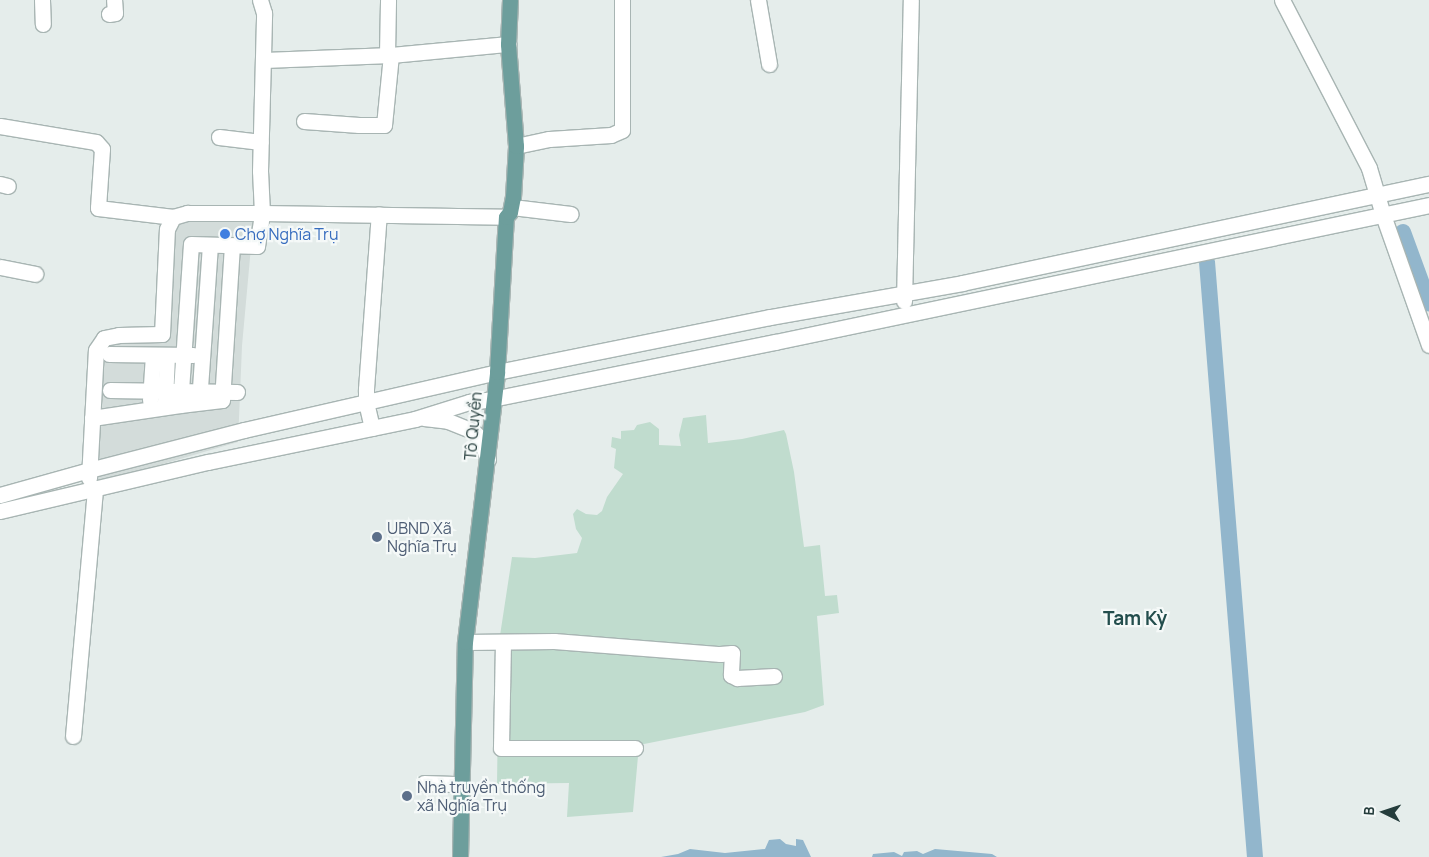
<!DOCTYPE html>
<html>
<head>
<meta charset="utf-8">
<style>
  body { margin:0 }
  #map { position:relative; width:1429px; height:857px; overflow:hidden; background:#e5edeb; font-family:Manrope,sans-serif }
  div>[style] { position:absolute }
  .built>* { inset:0; background:#d3dcda }
  .green>* { inset:0; background:#c0dcce }
  .water>* { inset:0; background:#92b6cc }
  .canal>* { height:16px; margin:-8px; padding:0 8px; transform-origin:8px; border-radius:8px; background:#92b6cc }
  .roads { filter:drop-shadow(1px 0 #a8b5b3) drop-shadow(-1px 0 #a8b5b3) drop-shadow(0 1px #a8b5b3) drop-shadow(0 -1px #a8b5b3) }
  .minor>* { height:15px; margin:-7.5px; padding:0 7.5px; transform-origin:7.5px; border-radius:7.5px; background:#fff }
  .major>* { height:15px; margin:-7.5px; padding:0 7.5px; transform-origin:7.5px; border-radius:7.5px; background:#6d9e9c }
  .dots>* { width:14px; height:14px; translate:-50% -50%; box-sizing:border-box; border:2px solid #f5f9f8; border-radius:50% }
  span { translate:-50% -50%; white-space:nowrap; text-align:center; line-height:1.15; -webkit-text-stroke:4.5px #f5f9f8; paint-order:stroke }
  .shop-label { font-size:16px; color:#366cbe }
  .left { translate:0 -50%; text-align:left }
  .street-label { font-size:16px; color:#253d3c }
  .service-label { font-size:16px; color:#4e5e75 }
  .quarter-label { font-size:19px; color:#234e4d; font-weight:700 }
  .north { position:absolute; left:1359px; top:787px; width:50px; height:50px; -webkit-text-stroke:4px #f5f9f8; paint-order:stroke; rotate:274deg; font-size:14px; font-weight:700; line-height:20px; text-align:center; color:#253d3c }
  .north::after { content:''; display:block; margin:auto; width:18px; height:22px; background:#253d3c; clip-path:polygon(50% 0,100% 100%,50% 72%,0 100%) }
</style>
</head>
<body>
<div id="map">
  <div class="built">
    <i style="clip-path:polygon(254px 214px,242px 346px,238px 442px,88px 486px,104px 338px,162px 334px,170px 220px)"></i>
  </div>
  <div class="green">
    <i style="clip-path:polygon(706px 415px,708px 443px,742px 439px,784px 430px,786px 434px,794px 472px,804px 547px,820px 545px,825px 596px,837px 595px,839px 613px,817px 616px,824px 705px,805px 712px,639px 745px,633px 812px,567px 817px,569px 783px,497px 784px,499px 642px,512px 557px,535px 558px,577px 553px,582px 538px,576px 529px,573px 514px,577px 509px,586px 514px,597px 515px,602px 511px,607px 497px,623px 474px,614px 468px,616px 449px,611px 447px,612px 437px,621px 439px,621px 431px,634px 430px,637px 425px,650px 422px,659px 429px,659px 445px,681px 446px,679px 435px,683px 418px)"></i>
  </div>
  <div class="water">
    <i style="clip-path:polygon(780px 839px,786px 844px,796px 846px,796px 839px,803px 840px,811px 857px,661px 857px,678px 854px,690px 849px,725px 853px,765px 849px,769px 840px)"></i>
    <i style="clip-path:polygon(935px 849px,992px 854px,997px 857px,872px 857px,873px 854px,894px 852px,902px 856px,904px 852px,917px 851px,923px 854px)"></i>
  </div>
  <div class="canal">
    <i style="left:1403px;top:232px;width:76px;rotate:69.9deg"></i>
    <i style="left:1207px;top:262px;width:597px;rotate:85.39deg"></i>
  </div>
  <div class="roads">
    <div class="minor">
      <i style="left:42px;top:0;width:24px;rotate:88deg"></i>
      <i style="left:758px;top:0;width:65px;rotate:80.2deg"></i>
      <i style="left:1282px;top:0;width:189px;rotate:62.6deg"></i>
      <i style="left:1369px;top:168px;width:49px;rotate:73.4deg"></i>
      <i style="left:1383px;top:215px;width:138px;rotate:70.5deg"></i>
      <i style="left:109px;top:14px;width:6px;rotate:-9deg"></i>
      <i style="left:115px;top:13px;width:13px;rotate:-94deg"></i>
      <i style="left:387px;top:54px;width:54px;rotate:-88.9deg"></i>
      <i style="left:264px;top:60px;width:127px;rotate:-2.3deg"></i>
      <i style="left:391px;top:55px;width:118px;rotate:-5.4deg"></i>
      <i style="left:304px;top:121px;width:55px;rotate:4.2deg"></i>
      <i style="left:359px;top:125px;width:25px"></i>
      <i style="left:384px;top:125px;width:70px;rotate:-84.3deg"></i>
      <i style="left:0;top:126px;width:97px;rotate:9.5deg"></i>
      <i style="left:96px;top:142px;width:9px;rotate:49deg"></i>
      <i style="left:102px;top:149px;width:59px;rotate:93.9deg"></i>
      <i style="left:98px;top:208px;width:76px;rotate:6.8deg"></i>
      <i style="left:219px;top:137px;width:42px;rotate:6.8deg"></i>
      <i style="left:516px;top:146px;width:34px;rotate:-12deg"></i>
      <i style="left:549px;top:139px;width:62px;rotate:-3.7deg"></i>
      <i style="left:611px;top:135px;width:12px;rotate:-24deg"></i>
      <i style="left:622px;top:130px;width:130px;rotate:-90deg"></i>
      <i style="left:0;top:184px;width:8px;rotate:14deg"></i>
      <i style="left:512px;top:207px;width:59px;rotate:6.8deg"></i>
      <i style="left:0;top:267px;width:36px;rotate:11deg"></i>
      <i style="left:904px;top:301px;width:301px;rotate:-88.7deg"></i>
      <i style="left:109px;top:354px;width:84px;rotate:0.7deg"></i>
      <i style="left:110px;top:390px;width:127px;rotate:0.9deg"></i>
      <i style="left:150px;top:400px;width:45px;rotate:-86.2deg"></i>
      <i style="left:165px;top:401px;width:46px;rotate:-87.5deg"></i>
      <i style="left:199px;top:402px;width:157px;rotate:-86deg"></i>
      <i style="left:180px;top:405px;width:42px;rotate:-6.8deg"></i>
      <i style="left:222px;top:400px;width:155px;rotate:-86.3deg"></i>
      <i style="left:92px;top:418px;width:89px;rotate:-8.4deg"></i>
      <i style="left:180px;top:405px;width:161px;rotate:-86.1deg"></i>
      <i style="left:191px;top:244px;width:66px;rotate:1.7deg"></i>
      <i style="left:257px;top:246px;width:33px;rotate:-81deg"></i>
      <i style="left:262px;top:213px;width:42px;rotate:-92.7deg"></i>
      <i style="left:260px;top:171px;width:158px;rotate:-88.5deg"></i>
      <i style="left:264px;top:13px;width:14px;rotate:-107deg"></i>
      <i style="left:424px;top:418px;width:24px;rotate:7deg"></i>
      <i style="left:448px;top:421px;width:27px;rotate:22deg"></i>
      <i style="left:473px;top:431px;width:8px;rotate:45deg"></i>
      <i style="left:479px;top:437px;width:24px;rotate:68deg"></i>
      <i style="left:372px;top:428px;width:27px;rotate:-103deg"></i>
      <i style="left:366px;top:402px;width:13px;rotate:-90deg"></i>
      <i style="left:366px;top:389px;width:175px;rotate:-85.8deg"></i>
      <i style="left:89px;top:478px;width:128px;rotate:-86.9deg"></i>
      <i style="left:96px;top:350px;width:14px;rotate:-56deg"></i>
      <i style="left:104px;top:338px;width:15px;rotate:-11deg"></i>
      <i style="left:119px;top:335px;width:43px;rotate:-1.3deg"></i>
      <i style="left:162px;top:334px;width:105px;rotate:-87.3deg"></i>
      <i style="left:167px;top:229px;width:13px;rotate:-63deg"></i>
      <i style="left:173px;top:217px;width:15px;rotate:-16deg"></i>
      <i style="left:187px;top:213px;width:75px"></i>
      <i style="left:262px;top:213px;width:244px;rotate:0.9deg"></i>
      <i style="left:0;top:495px;width:92px;rotate:-15.7deg"></i>
      <i style="left:89px;top:470px;width:160px;rotate:-14.5deg"></i>
      <i style="left:244px;top:430px;width:260px;rotate:-12.9deg"></i>
      <i style="left:497px;top:372px;width:278px;rotate:-11.4deg"></i>
      <i style="left:770px;top:317px;width:195px;rotate:-10deg"></i>
      <i style="left:962px;top:283px;width:477px;rotate:-12deg"></i>
      <i style="left:0;top:511px;width:214px;rotate:-13.3deg"></i>
      <i style="left:208px;top:462px;width:211px;rotate:-11.7deg"></i>
      <i style="left:415px;top:419px;width:57px;rotate:-17.5deg"></i>
      <i style="left:469px;top:402px;width:23px;rotate:-7deg"></i>
      <i style="left:492px;top:399px;width:289px;rotate:-11.4deg"></i>
      <i style="left:775px;top:342px;width:668px;rotate:-11.83deg"></i>
      <i style="left:465px;top:642px;width:89px;rotate:-0.6deg"></i>
      <i style="left:554px;top:641px;width:167px;rotate:4.5deg"></i>
      <i style="left:720px;top:654px;width:12px;rotate:-5deg"></i>
      <i style="left:732px;top:653px;width:22px;rotate:93deg"></i>
      <i style="left:731px;top:675px;width:7px;rotate:27deg"></i>
      <i style="left:737px;top:678px;width:37px;rotate:-3deg"></i>
      <i style="left:503px;top:642px;width:106px;rotate:91.1deg"></i>
      <i style="left:501px;top:748px;width:134px"></i>
      <i style="left:73px;top:736px;width:249px;rotate:-84.9deg"></i>
      <i style="left:424px;top:783px;width:38px;rotate:2deg"></i>
    </div>
    <div class="major">
      <i style="left:460px;top:857px;width:215px;rotate:-88.7deg"></i>
      <i style="left:465px;top:642px;width:272px;rotate:-83.2deg"></i>
      <i style="left:497px;top:372px;width:155px;rotate:-86.7deg"></i>
      <i style="left:506px;top:217px;width:6px;rotate:-51deg"></i>
      <i style="left:510px;top:212px;width:15px;rotate:-79deg"></i>
      <i style="left:513px;top:197px;width:51px;rotate:-86.6deg"></i>
      <i style="left:516px;top:146px;width:102px;rotate:-94.5deg"></i>
      <i style="left:508px;top:44px;width:44px;rotate:-87.4deg"></i>
    </div>
  </div>
  <div class="dots">
    <i style="left:225px;top:234px;background:#3f7fe0"></i>
    <i style="left:377px;top:537px;background:#5c6f8a"></i>
    <i style="left:407px;top:796px;background:#5c6f8a"></i>
  </div>
  <div class="shop-label">
    <span class="left" style="left:235px;top:234px">Chợ Nghĩa Trụ</span>
  </div>
  <div class="street-label">
    <span style="left:473px;top:426px;rotate:-85deg">Tô Quyền</span>
  </div>
  <div class="service-label">
    <span class="left" style="left:387px;top:537px">UBND Xã<br>Nghĩa Trụ</span>
    <span class="left" style="left:417px;top:796px">Nhà truyền thống<br>xã Nghĩa Trụ</span>
  </div>
  <div class="quarter-label">
    <span style="left:1135px;top:619px">Tam Kỳ</span>
  </div>
  <div class="north">B</div>
</div>
</body>
</html>
